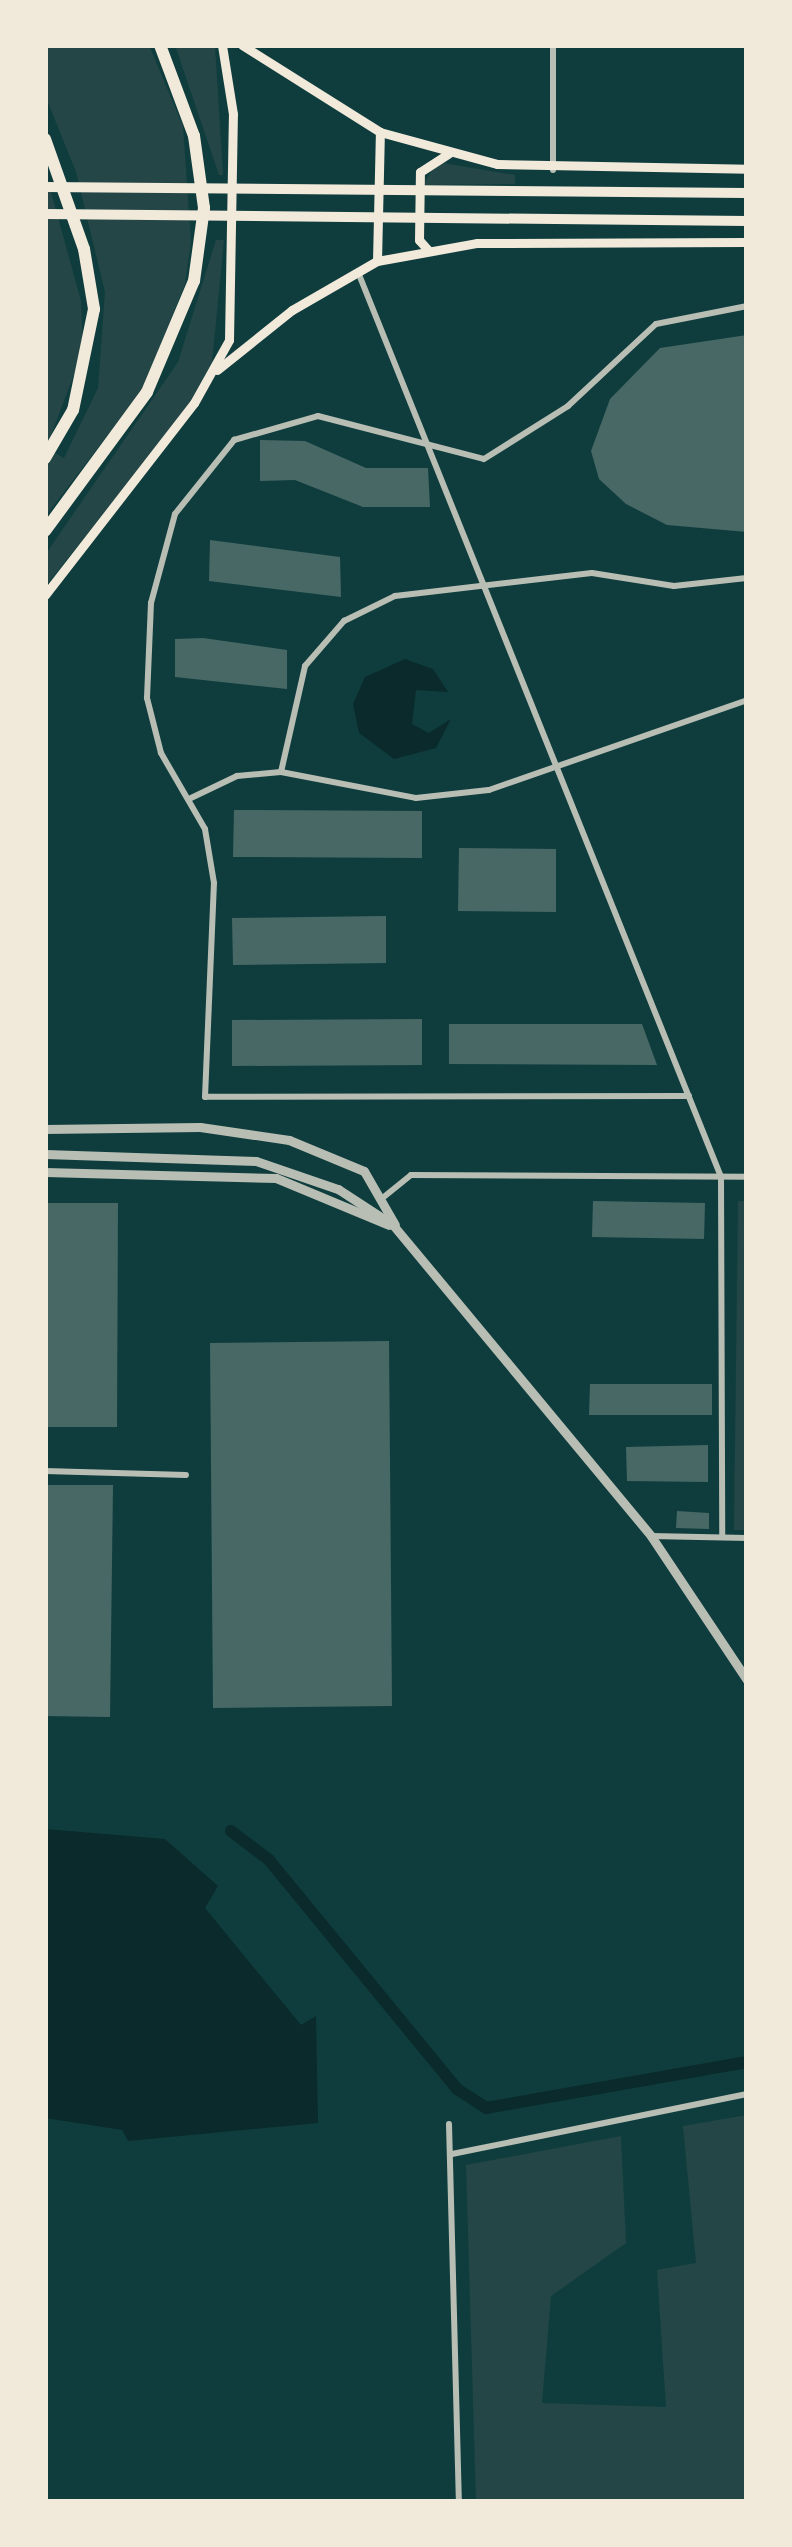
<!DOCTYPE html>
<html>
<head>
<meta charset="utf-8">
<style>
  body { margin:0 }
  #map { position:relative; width:792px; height:2547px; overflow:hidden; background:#0f3d3e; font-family:Spectral,serif }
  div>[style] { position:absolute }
  .green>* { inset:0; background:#244646 }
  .water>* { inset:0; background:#0a2a2b }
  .canal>* { height:12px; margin:-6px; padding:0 6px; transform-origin:6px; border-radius:6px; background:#0a2a2b }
  .building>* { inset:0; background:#486865 }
  .minor>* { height:6px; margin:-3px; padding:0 3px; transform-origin:3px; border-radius:3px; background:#b8beb3 }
  .tertiary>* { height:9px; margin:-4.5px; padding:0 4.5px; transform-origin:4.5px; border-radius:4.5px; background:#b8beb3 }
  .secondary>* { height:9px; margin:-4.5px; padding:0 4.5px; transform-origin:4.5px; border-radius:4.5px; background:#f1e9da }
  .primary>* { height:10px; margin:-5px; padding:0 5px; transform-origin:5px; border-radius:5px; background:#f1e9da }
  .motorway>* { height:12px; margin:-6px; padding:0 6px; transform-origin:6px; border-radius:6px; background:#f1e9da }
  span { translate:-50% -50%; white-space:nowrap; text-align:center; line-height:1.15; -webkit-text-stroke:9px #f1e9da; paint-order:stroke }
  .frame { position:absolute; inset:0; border:48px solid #f1e9da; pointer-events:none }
</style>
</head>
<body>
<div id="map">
  <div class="green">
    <i style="clip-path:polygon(45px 45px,149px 45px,183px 126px,191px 242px,185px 284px,142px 390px,45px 517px,45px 170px,81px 301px,83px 351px,46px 448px,64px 458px,98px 388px,105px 292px,76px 172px,45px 95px)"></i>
    <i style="clip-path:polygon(175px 45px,215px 46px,223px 175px,219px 175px)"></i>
    <i style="clip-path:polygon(437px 162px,515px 175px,515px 184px,423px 185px)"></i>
    <i style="clip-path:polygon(216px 240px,224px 240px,212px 362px,184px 412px,45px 587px,45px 555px,178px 362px)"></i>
    <i style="clip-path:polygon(738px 1201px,747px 1201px,747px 1530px,734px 1530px)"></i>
    <i style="clip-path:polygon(747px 2115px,747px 2502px,476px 2502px,466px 2165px,621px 2136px,626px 2243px,551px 2296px,542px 2403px,666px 2407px,657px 2270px,696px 2263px,683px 2126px)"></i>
  </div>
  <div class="water">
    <i style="clip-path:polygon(405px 659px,433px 669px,448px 692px,416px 690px,412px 724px,429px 733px,451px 719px,436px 748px,394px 759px,359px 733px,353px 704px,365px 677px)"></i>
    <i style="clip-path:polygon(45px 1829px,165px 1839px,218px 1886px,205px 1908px,301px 2025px,316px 2016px,318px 2123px,128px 2141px,122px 2130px,45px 2118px)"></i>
  </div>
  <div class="canal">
    <i style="left:231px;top:1831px;width:48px;rotate:37.3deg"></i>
    <i style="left:269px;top:1860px;width:296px;rotate:50.6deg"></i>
    <i style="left:457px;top:2089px;width:35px;rotate:33deg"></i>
    <i style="left:486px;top:2108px;width:265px;rotate:-10deg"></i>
  </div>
  <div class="building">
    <i style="clip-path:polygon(747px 335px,747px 532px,667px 525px,626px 504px,599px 479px,591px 451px,610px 399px,660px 348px)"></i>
    <i style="clip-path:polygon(260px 440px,305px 441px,366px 468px,428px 468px,430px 507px,363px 507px,295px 480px,260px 481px)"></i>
    <i style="clip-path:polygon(210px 540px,340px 557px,341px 597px,209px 581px)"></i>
    <i style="clip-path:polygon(203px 638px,287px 650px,287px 689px,175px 677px,175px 639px)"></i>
    <i style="clip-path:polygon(234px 810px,422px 811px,422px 858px,233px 857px)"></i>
    <i style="clip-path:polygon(459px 848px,556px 849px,556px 912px,458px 911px)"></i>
    <i style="clip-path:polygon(386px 916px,386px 963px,233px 965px,232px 918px)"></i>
    <i style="clip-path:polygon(422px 1019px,422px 1065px,232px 1066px,232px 1020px)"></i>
    <i style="clip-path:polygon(449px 1024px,642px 1024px,657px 1065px,449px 1064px)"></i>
    <i style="clip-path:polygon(593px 1201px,705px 1203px,704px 1239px,592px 1237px)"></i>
    <i style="clip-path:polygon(45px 1203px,118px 1203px,117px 1427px,45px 1427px)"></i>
    <i style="clip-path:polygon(389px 1341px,392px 1706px,213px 1708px,210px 1343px)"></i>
    <i style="clip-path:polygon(590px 1384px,712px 1384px,712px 1415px,589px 1415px)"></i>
    <i style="clip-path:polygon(708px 1445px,708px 1482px,627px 1481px,626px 1447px)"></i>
    <i style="clip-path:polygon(45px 1485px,113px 1485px,110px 1717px,45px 1716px)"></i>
    <i style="clip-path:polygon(677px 1511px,709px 1513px,709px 1529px,676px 1528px)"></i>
  </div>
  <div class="minor">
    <i style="left:553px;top:45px;width:125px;rotate:90deg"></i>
    <i style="left:358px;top:272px;width:975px;rotate:68.14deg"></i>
    <i style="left:721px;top:1177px;width:360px;rotate:89.8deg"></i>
    <i style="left:281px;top:772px;width:109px;rotate:-77.2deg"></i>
    <i style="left:305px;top:666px;width:60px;rotate:-49.1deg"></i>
    <i style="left:344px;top:621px;width:57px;rotate:-26.1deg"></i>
    <i style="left:395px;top:596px;width:198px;rotate:-6.7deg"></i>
    <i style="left:592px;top:573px;width:83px;rotate:9deg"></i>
    <i style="left:674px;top:586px;width:73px;rotate:-6.3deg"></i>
    <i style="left:191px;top:798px;width:51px;rotate:-25.6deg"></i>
    <i style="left:237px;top:776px;width:44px;rotate:-5.2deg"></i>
    <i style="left:281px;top:772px;width:137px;rotate:10.9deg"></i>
    <i style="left:416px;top:798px;width:73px;rotate:-6.3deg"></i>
    <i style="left:489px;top:790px;width:273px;rotate:-19.2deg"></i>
    <i style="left:689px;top:1096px;width:484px;rotate:179.9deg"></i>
    <i style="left:205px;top:1097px;width:214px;rotate:-87.6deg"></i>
    <i style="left:214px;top:883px;width:55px;rotate:-99.5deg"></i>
    <i style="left:205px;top:829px;width:88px;rotate:-120.1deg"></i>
    <i style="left:161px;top:753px;width:57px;rotate:-104.3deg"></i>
    <i style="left:147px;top:698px;width:95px;rotate:-87.6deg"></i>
    <i style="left:151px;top:603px;width:92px;rotate:-74.9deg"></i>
    <i style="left:175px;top:514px;width:95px;rotate:-51.4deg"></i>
    <i style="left:234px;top:440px;width:87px;rotate:-15.9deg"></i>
    <i style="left:318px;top:416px;width:171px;rotate:14.5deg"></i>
    <i style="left:484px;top:459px;width:99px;rotate:-32.2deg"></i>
    <i style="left:568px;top:406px;width:120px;rotate:-43deg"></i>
    <i style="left:656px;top:324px;width:93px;rotate:-11.2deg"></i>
    <i style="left:385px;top:1196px;width:33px;rotate:-39deg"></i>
    <i style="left:411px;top:1175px;width:336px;rotate:0.3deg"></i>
    <i style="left:45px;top:1471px;width:141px;rotate:1.6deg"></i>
    <i style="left:651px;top:1536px;width:96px;rotate:1.2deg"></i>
    <i style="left:449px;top:2124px;width:378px;rotate:88.5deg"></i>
    <i style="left:452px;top:2154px;width:301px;rotate:-11.5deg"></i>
  </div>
  <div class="tertiary">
    <i style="left:45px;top:1129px;width:155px;rotate:-0.7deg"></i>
    <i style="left:200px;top:1127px;width:90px;rotate:8.3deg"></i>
    <i style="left:289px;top:1140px;width:81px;rotate:22.5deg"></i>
    <i style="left:364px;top:1171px;width:62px;rotate:60.1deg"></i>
    <i style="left:45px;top:1154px;width:211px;rotate:1.9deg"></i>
    <i style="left:256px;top:1161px;width:87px;rotate:18.9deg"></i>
    <i style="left:338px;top:1189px;width:66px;rotate:33.2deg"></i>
    <i style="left:393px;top:1225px;width:404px;rotate:50.3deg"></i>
    <i style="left:651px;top:1536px;width:173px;rotate:56.3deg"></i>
    <i style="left:45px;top:1172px;width:231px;rotate:1.5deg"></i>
    <i style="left:276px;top:1178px;width:122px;rotate:22.6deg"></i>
  </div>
  <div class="secondary">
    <i style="left:242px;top:45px;width:163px;rotate:32.2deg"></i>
    <i style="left:380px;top:132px;width:121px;rotate:15.3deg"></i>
    <i style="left:497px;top:164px;width:250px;rotate:1.1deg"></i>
    <i style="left:428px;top:250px;width:13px;rotate:-132deg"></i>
    <i style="left:419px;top:240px;width:68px;rotate:-89.2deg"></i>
    <i style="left:420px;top:172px;width:35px;rotate:-33deg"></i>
    <i style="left:377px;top:261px;width:129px;rotate:-88.7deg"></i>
    <i style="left:217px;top:370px;width:96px;rotate:-38.7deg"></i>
    <i style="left:292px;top:310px;width:98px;rotate:-30deg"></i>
    <i style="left:377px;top:261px;width:102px;rotate:-10.2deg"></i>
    <i style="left:477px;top:243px;width:270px;rotate:-0.2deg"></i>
    <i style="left:45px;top:595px;width:243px;rotate:-52.2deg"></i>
    <i style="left:194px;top:403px;width:72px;rotate:-60.9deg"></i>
    <i style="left:229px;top:340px;width:226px;rotate:-89deg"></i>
    <i style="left:233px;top:114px;width:70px;rotate:-99.1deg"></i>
  </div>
  <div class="primary">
    <i style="left:45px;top:187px;width:702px;rotate:0.49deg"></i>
    <i style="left:45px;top:214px;width:702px;rotate:0.57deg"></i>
  </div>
  <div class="motorway">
    <i style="left:45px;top:139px;width:117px;rotate:70.5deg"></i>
    <i style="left:84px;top:249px;width:61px;rotate:80.5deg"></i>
    <i style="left:94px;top:309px;width:103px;rotate:101.7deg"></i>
    <i style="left:73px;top:410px;width:56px;rotate:120.3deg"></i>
    <i style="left:45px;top:531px;width:172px;rotate:-53.7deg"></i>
    <i style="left:147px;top:392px;width:121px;rotate:-67.1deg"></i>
    <i style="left:194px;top:281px;width:74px;rotate:-82.2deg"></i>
    <i style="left:204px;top:208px;width:73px;rotate:-97.9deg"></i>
    <i style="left:194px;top:136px;width:97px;rotate:-110.5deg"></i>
  </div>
  <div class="frame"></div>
</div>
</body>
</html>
